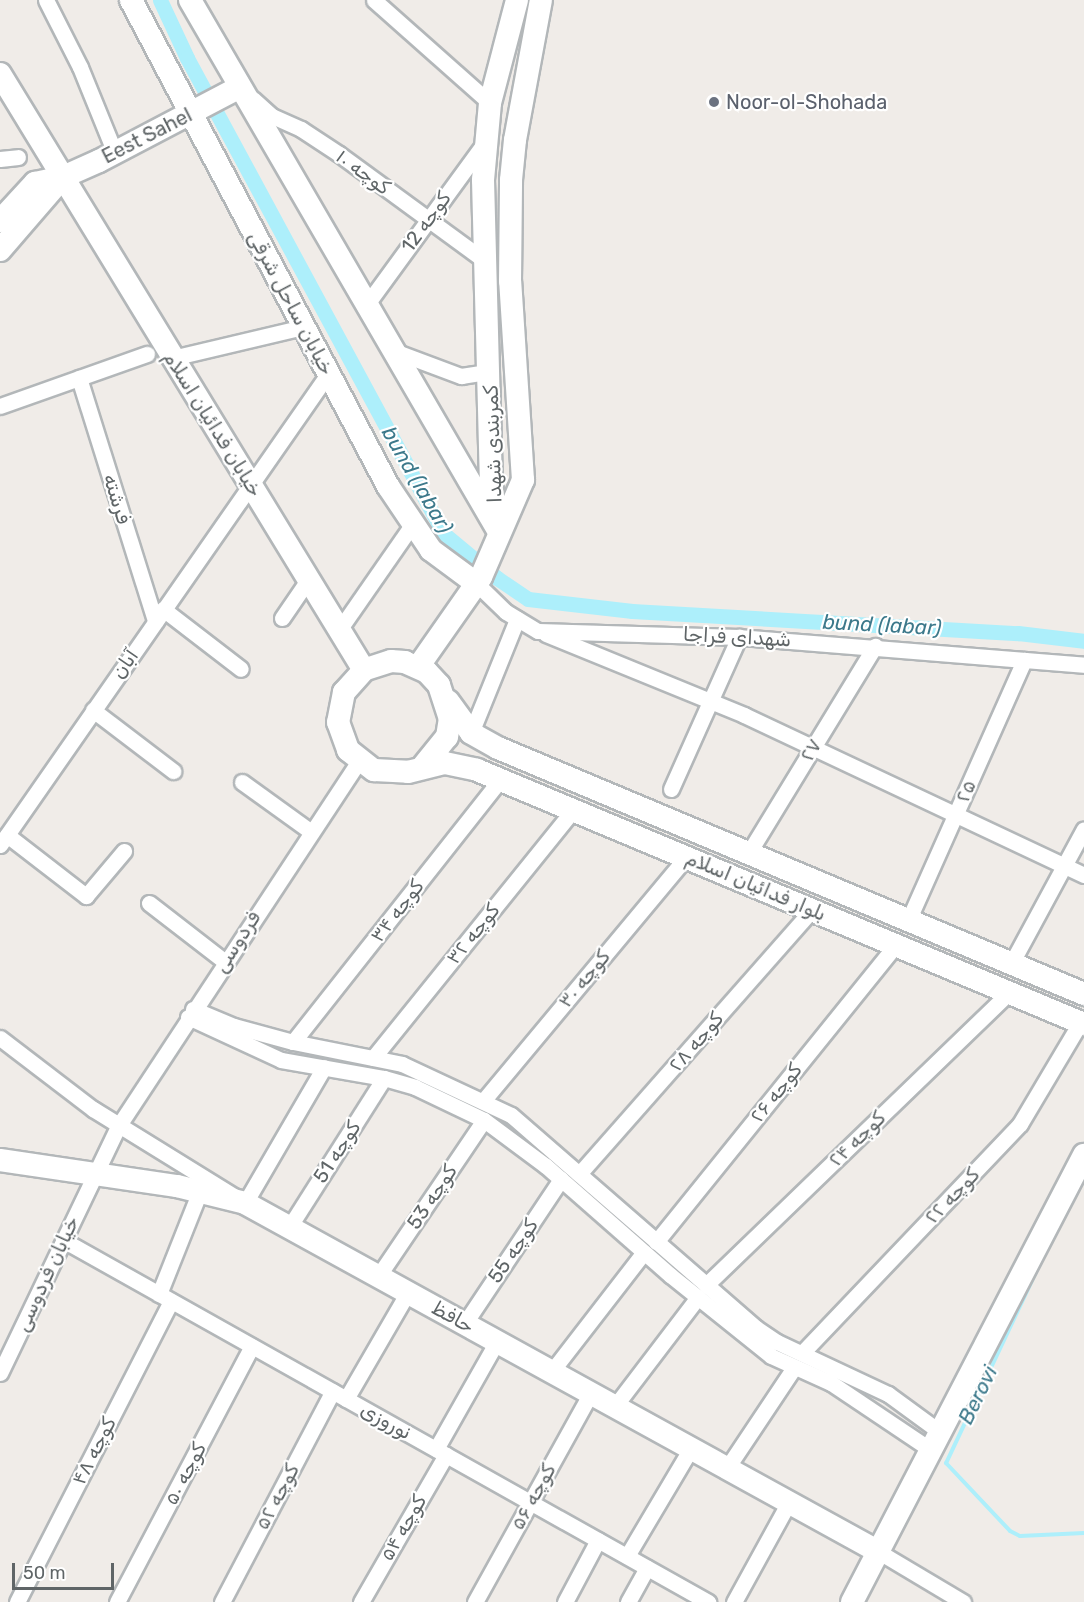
<!DOCTYPE html>
<html>
<head>
<meta charset="utf-8">
<style>
  body { margin:0 }
  #map { position:relative; width:1084px; height:1602px; overflow:hidden; background:#f0ece8; font-family:Rubik,"Noto Naskh Arabic",sans-serif }
  div>[style] { position:absolute }
  .stream>* { height:4px; margin:-2px; padding:0 2px; transform-origin:2px; border-radius:2px; background:#adeffb }
  .canal>* { height:15px; margin:-7.5px; padding:0 7.5px; transform-origin:7.5px; border-radius:7.5px; background:#adeffb }
  .roads { filter:drop-shadow(2px 0 #b3b7b9) drop-shadow(-2px 0 #b3b7b9) drop-shadow(0 2px #b3b7b9) drop-shadow(0 -2px #b3b7b9) }
  .street>* { height:15px; margin:-7.5px; padding:0 7.5px; transform-origin:7.5px; border-radius:7.5px; background:#fff }
  .secondary>* { height:22px; margin:-11px; padding:0 11px; transform-origin:11px; border-radius:11px; background:#fff }
  .dots>* { width:16px; height:16px; translate:-50% -50%; box-sizing:border-box; border:3px solid #fff; border-radius:50% }
  span { translate:-50% -50%; white-space:nowrap; text-align:center; line-height:1.15; -webkit-text-stroke:4.5px #fff; paint-order:stroke }
  .worship-label { font-size:20px; color:#5b616d }
  .left { translate:0 -50%; text-align:left }
  .street-label { font-size:20px; color:#5f6567 }
  .water-label { font-size:21px; color:#3c798b; font-style:italic }
  .scale { position:absolute; left:12px; top:1563px; width:102px; height:27px; box-sizing:border-box; border:3px solid #5f6567; border-top:0; padding-left:8px; font-size:18px; line-height:21px; white-space:nowrap; color:#5f6567; -webkit-text-stroke:4px #fff; paint-order:stroke }
</style>
</head>
<body>
<div id="map">
  <div class="stream">
    <i style="left:1044px;top:1255px;width:230px;rotate:115.2deg"></i>
    <i style="left:946px;top:1463px;width:93px;rotate:46.7deg"></i>
    <i style="left:1010px;top:1531px;width:11px;rotate:27deg"></i>
    <i style="left:1020px;top:1536px;width:64px;rotate:-2.7deg"></i>
  </div>
  <div class="canal">
    <i style="left:160px;top:0;width:64px;rotate:65deg"></i>
    <i style="left:187px;top:58px;width:541px;rotate:61.63deg"></i>
    <i style="left:444px;top:534px;width:69px;rotate:39.7deg"></i>
    <i style="left:497px;top:578px;width:37px;rotate:34deg"></i>
    <i style="left:528px;top:599px;width:105px;rotate:6.6deg"></i>
    <i style="left:632px;top:611px;width:387px;rotate:3.3deg"></i>
    <i style="left:1018px;top:633px;width:66px;rotate:6.9deg"></i>
  </div>
  <div class="roads">
    <div class="street">
      <i style="left:46px;top:0;width:75px;rotate:63.1deg"></i>
      <i style="left:80px;top:67px;width:93px;rotate:67.9deg"></i>
      <i style="left:374px;top:0;width:155px;rotate:41.6deg"></i>
      <i style="left:253px;top:99px;width:25px;rotate:42deg"></i>
      <i style="left:272px;top:116px;width:32px;rotate:24deg"></i>
      <i style="left:301px;top:129px;width:45px;rotate:33.3deg"></i>
      <i style="left:339px;top:154px;width:181px;rotate:36.2deg"></i>
      <i style="left:0;top:159px;width:18px;rotate:-6deg"></i>
      <i style="left:367px;top:304px;width:200px;rotate:-53.9deg"></i>
      <i style="left:394px;top:351px;width:72px;rotate:20.5deg"></i>
      <i style="left:461px;top:376px;width:30px;rotate:-9deg"></i>
      <i style="left:172px;top:358px;width:135px;rotate:-13.3deg"></i>
      <i style="left:79px;top:378px;width:255px;rotate:72.6deg"></i>
      <i style="left:0;top:406px;width:156px;rotate:-19.5deg"></i>
      <i style="left:477px;top:584px;width:40px;rotate:44deg"></i>
      <i style="left:506px;top:612px;width:37px;rotate:31deg"></i>
      <i style="left:538px;top:631px;width:201px;rotate:1.7deg"></i>
      <i style="left:739px;top:637px;width:346px;rotate:4.6deg"></i>
      <i style="left:163px;top:609px;width:98px;rotate:37.6deg"></i>
      <i style="left:282px;top:618px;width:46px;rotate:-55.6deg"></i>
      <i style="left:339px;top:630px;width:128px;rotate:-55.2deg"></i>
      <i style="left:546px;top:634px;width:214px;rotate:22.2deg"></i>
      <i style="left:744px;top:715px;width:376px;rotate:25.2deg"></i>
      <i style="left:93px;top:710px;width:101px;rotate:37.3deg"></i>
      <i style="left:471px;top:733px;width:123px;rotate:-68deg"></i>
      <i style="left:242px;top:782px;width:84px;rotate:35.8deg"></i>
      <i style="left:671px;top:789px;width:167px;rotate:-65.9deg"></i>
      <i style="left:7px;top:835px;width:100px;rotate:37.7deg"></i>
      <i style="left:86px;top:896px;width:59px;rotate:-49.8deg"></i>
      <i style="left:0;top:845px;width:574px;rotate:-55.15deg"></i>
      <i style="left:748px;top:854px;width:244px;rotate:-58.6deg"></i>
      <i style="left:149px;top:903px;width:95px;rotate:37.7deg"></i>
      <i style="left:908px;top:921px;width:286px;rotate:-66deg"></i>
      <i style="left:1011px;top:964px;width:153px;rotate:-61.6deg"></i>
      <i style="left:193px;top:1009px;width:44px;rotate:22.5deg"></i>
      <i style="left:234px;top:1026px;width:61px;rotate:15.2deg"></i>
      <i style="left:293px;top:1042px;width:111px;rotate:11.4deg"></i>
      <i style="left:402px;top:1064px;width:120px;rotate:25.1deg"></i>
      <i style="left:511px;top:1115px;width:325px;rotate:41deg"></i>
      <i style="left:756px;top:1328px;width:25px;rotate:34deg"></i>
      <i style="left:777px;top:1342px;width:123px;rotate:25.1deg"></i>
      <i style="left:888px;top:1394px;width:64px;rotate:36.2deg"></i>
      <i style="left:188px;top:1017px;width:102px;rotate:24.8deg"></i>
      <i style="left:281px;top:1060px;width:105px;rotate:9.9deg"></i>
      <i style="left:384px;top:1078px;width:32px;rotate:16deg"></i>
      <i style="left:415px;top:1087px;width:76px;rotate:25.6deg"></i>
      <i style="left:484px;top:1120px;width:77px;rotate:36.6deg"></i>
      <i style="left:546px;top:1166px;width:165px;rotate:41.3deg"></i>
      <i style="left:670px;top:1275px;width:129px;rotate:38.7deg"></i>
      <i style="left:771px;top:1356px;width:66px;rotate:24.2deg"></i>
      <i style="left:831px;top:1383px;width:120px;rotate:33.8deg"></i>
      <i style="left:0;top:1038px;width:117px;rotate:37.4deg"></i>
      <i style="left:93px;top:1109px;width:179px;rotate:31.7deg"></i>
      <i style="left:245px;top:1203px;width:157px;rotate:-59.8deg"></i>
      <i style="left:293px;top:1042px;width:334px;rotate:-51.7deg"></i>
      <i style="left:373px;top:1058px;width:319px;rotate:-51.1deg"></i>
      <i style="left:483px;top:1101px;width:317px;rotate:-50.2deg"></i>
      <i style="left:579px;top:1174px;width:352px;rotate:-48.6deg"></i>
      <i style="left:290px;top:1226px;width:175px;rotate:-57.6deg"></i>
      <i style="left:63px;top:1240px;width:740px;rotate:29.3deg"></i>
      <i style="left:656px;top:1242px;width:382px;rotate:-51.1deg"></i>
      <i style="left:379px;top:1275px;width:187px;rotate:-55.9deg"></i>
      <i style="left:706px;top:1285px;width:421px;rotate:-44deg"></i>
      <i style="left:159px;top:1294px;width:111px;rotate:-68.3deg"></i>
      <i style="left:465px;top:1323px;width:173px;rotate:-56.3deg"></i>
      <i style="left:802px;top:1353px;width:316px;rotate:-46.4deg"></i>
      <i style="left:1020px;top:1124px;width:117px;rotate:-59.3deg"></i>
      <i style="left:552px;top:1371px;width:150px;rotate:-52.3deg"></i>
      <i style="left:0;top:1373px;width:275px;rotate:-64.4deg"></i>
      <i style="left:119px;top:1125px;width:436px;rotate:-56.6deg"></i>
      <i style="left:346px;top:1399px;width:124px;rotate:-59.9deg"></i>
      <i style="left:615px;top:1406px;width:137px;rotate:-52.7deg"></i>
      <i style="left:436px;top:1449px;width:124px;rotate:-60.5deg"></i>
      <i style="left:727px;top:1468px;width:119px;rotate:-56.3deg"></i>
      <i style="left:879px;top:1552px;width:98px;rotate:30.8deg"></i>
      <i style="left:627px;top:1556px;width:126px;rotate:-59.3deg"></i>
      <i style="left:17px;top:1602px;width:338px;rotate:-62.9deg"></i>
      <i style="left:117px;top:1602px;width:289px;rotate:-62.2deg"></i>
      <i style="left:222px;top:1602px;width:238px;rotate:-62.3deg"></i>
      <i style="left:361px;top:1602px;width:170px;rotate:-60deg"></i>
      <i style="left:475px;top:1602px;width:239px;rotate:-61deg"></i>
      <i style="left:565px;top:1602px;width:70px;rotate:-62deg"></i>
      <i style="left:628px;top:1602px;width:39px;rotate:-61deg"></i>
      <i style="left:734px;top:1602px;width:114px;rotate:-61.2deg"></i>
    </div>
    <div class="secondary">
      <i style="left:131px;top:0;width:550px;rotate:62.13deg"></i>
      <i style="left:388px;top:486px;width:77px;rotate:56.1deg"></i>
      <i style="left:431px;top:550px;width:57px;rotate:36.5deg"></i>
      <i style="left:190px;top:0;width:615px;rotate:59.85deg"></i>
      <i style="left:0;top:74px;width:698px;rotate:58.59deg"></i>
      <i style="left:0;top:221px;width:52px;rotate:-47.4deg"></i>
      <i style="left:35px;top:183px;width:29px;rotate:-12deg"></i>
      <i style="left:63px;top:177px;width:39px;rotate:-24deg"></i>
      <i style="left:99px;top:161px;width:159px;rotate:-27.7deg"></i>
      <i style="left:0;top:250px;width:96px;rotate:-49.2deg"></i>
      <i style="left:497px;top:519px;width:35px;rotate:-100deg"></i>
      <i style="left:491px;top:485px;width:305px;rotate:-91.5deg"></i>
      <i style="left:483px;top:180px;width:77px;rotate:-84.8deg"></i>
      <i style="left:490px;top:103px;width:106px;rotate:-75.3deg"></i>
      <i style="left:418px;top:667px;width:110px;rotate:-55deg"></i>
      <i style="left:481px;top:577px;width:106px;rotate:-66.6deg"></i>
      <i style="left:523px;top:480px;width:199px;rotate:-93.7deg"></i>
      <i style="left:510px;top:281px;width:101px;rotate:-89.4deg"></i>
      <i style="left:511px;top:180px;width:40px;rotate:-84.3deg"></i>
      <i style="left:515px;top:140px;width:142px;rotate:-79.5deg"></i>
      <i style="left:448px;top:701px;width:39px;rotate:54deg"></i>
      <i style="left:471px;top:733px;width:31px;rotate:29deg"></i>
      <i style="left:498px;top:748px;width:636px;rotate:22.77deg"></i>
      <i style="left:424px;top:765px;width:36px;rotate:-51deg"></i>
      <i style="left:447px;top:737px;width:18px;rotate:-81deg"></i>
      <i style="left:450px;top:719px;width:36px;rotate:-108deg"></i>
      <i style="left:439px;top:685px;width:18px;rotate:-133deg"></i>
      <i style="left:427px;top:672px;width:24px;rotate:-156deg"></i>
      <i style="left:405px;top:662px;width:14px;rotate:-176deg"></i>
      <i style="left:391px;top:661px;width:28px;rotate:162deg"></i>
      <i style="left:364px;top:670px;width:30px;rotate:132deg"></i>
      <i style="left:344px;top:692px;width:31px;rotate:101deg"></i>
      <i style="left:338px;top:722px;width:30px;rotate:70deg"></i>
      <i style="left:348px;top:750px;width:33px;rotate:38deg"></i>
      <i style="left:374px;top:770px;width:34px;rotate:3deg"></i>
      <i style="left:408px;top:772px;width:38px;rotate:-14deg"></i>
      <i style="left:445px;top:763px;width:33px;rotate:12deg"></i>
      <i style="left:477px;top:770px;width:658px;rotate:22.71deg"></i>
      <i style="left:0;top:1160px;width:179px;rotate:8.4deg"></i>
      <i style="left:177px;top:1186px;width:70px;rotate:14deg"></i>
      <i style="left:245px;top:1203px;width:724px;rotate:28.83deg"></i>
      <i style="left:852px;top:1602px;width:504px;rotate:-62.57deg"></i>
    </div>
  </div>
  <div class="dots">
    <i style="left:714px;top:102px;background:#6b7280"></i>
  </div>
  <div class="worship-label">
    <span class="left" style="left:726px;top:102px">Noor-ol-Shohada</span>
  </div>
  <div class="street-label">
    <span style="left:147px;top:136px;rotate:-27deg">Eest Sahel</span>
    <span style="left:363px;top:172px;rotate:36deg">کوچه ۱۰</span>
    <span style="left:426px;top:222px;rotate:-54deg">کوچه 12</span>
    <span style="left:291px;top:303px;rotate:62deg">خیابان ساحل شرقی</span>
    <span style="left:213px;top:424px;rotate:58deg">خیابان فدائیان اسلام</span>
    <span style="left:493px;top:444px;rotate:-92deg">کمربندی شهدا</span>
    <span style="left:117px;top:499px;rotate:73deg">فرشته</span>
    <span style="left:737px;top:637px;rotate:3deg">شهدای فراجا</span>
    <span style="left:125px;top:664px;rotate:-55deg">آبان</span>
    <span style="left:811px;top:750px;rotate:-59deg">۲۷</span>
    <span style="left:966px;top:791px;rotate:-66deg">۲۵</span>
    <span style="left:756px;top:886px;rotate:23deg">بلوار فدائیان اسلام</span>
    <span style="left:397px;top:911px;rotate:-52deg">کوچه ۳۴</span>
    <span style="left:473px;top:934px;rotate:-51deg">کوچه ۳۲</span>
    <span style="left:237px;top:942px;rotate:-57deg">فردوسی</span>
    <span style="left:584px;top:979px;rotate:-50deg">کوچه ۳۰</span>
    <span style="left:696px;top:1042px;rotate:-49deg">کوچه ۲۸</span>
    <span style="left:776px;top:1093px;rotate:-51deg">کوچه ۲۶</span>
    <span style="left:857px;top:1139px;rotate:-44deg">کوچه ۲۴</span>
    <span style="left:337px;top:1152px;rotate:-57deg">کوچه 51</span>
    <span style="left:952px;top:1196px;rotate:-46deg">کوچه ۲۲</span>
    <span style="left:432px;top:1197px;rotate:-56deg">کوچه 53</span>
    <span style="left:513px;top:1251px;rotate:-56deg">کوچه 55</span>
    <span style="left:47px;top:1274px;rotate:-65deg">خیابان فردوسی</span>
    <span style="left:453px;top:1317px;rotate:29deg">حافظ</span>
    <span style="left:386px;top:1421px;rotate:29deg">نوروزی</span>
    <span style="left:94px;top:1451px;rotate:-63deg">کوچه ۴۸</span>
    <span style="left:185px;top:1474px;rotate:-62deg">کوچه ۵۰</span>
    <span style="left:277px;top:1497px;rotate:-62deg">کوچه ۵۲</span>
    <span style="left:533px;top:1497px;rotate:-61deg">کوچه ۵۶</span>
    <span style="left:403px;top:1528px;rotate:-60deg">کوچه ۵۴</span>
  </div>
  <div class="water-label">
    <span style="left:417px;top:480px;rotate:60deg">bund (labar)</span>
    <span style="left:882px;top:625px;rotate:3deg">bund (labar)</span>
    <span style="left:978px;top:1395px;rotate:-64deg">Berovi</span>
  </div>
  <div class="scale">50 m</div>
</div>
</body>
</html>
